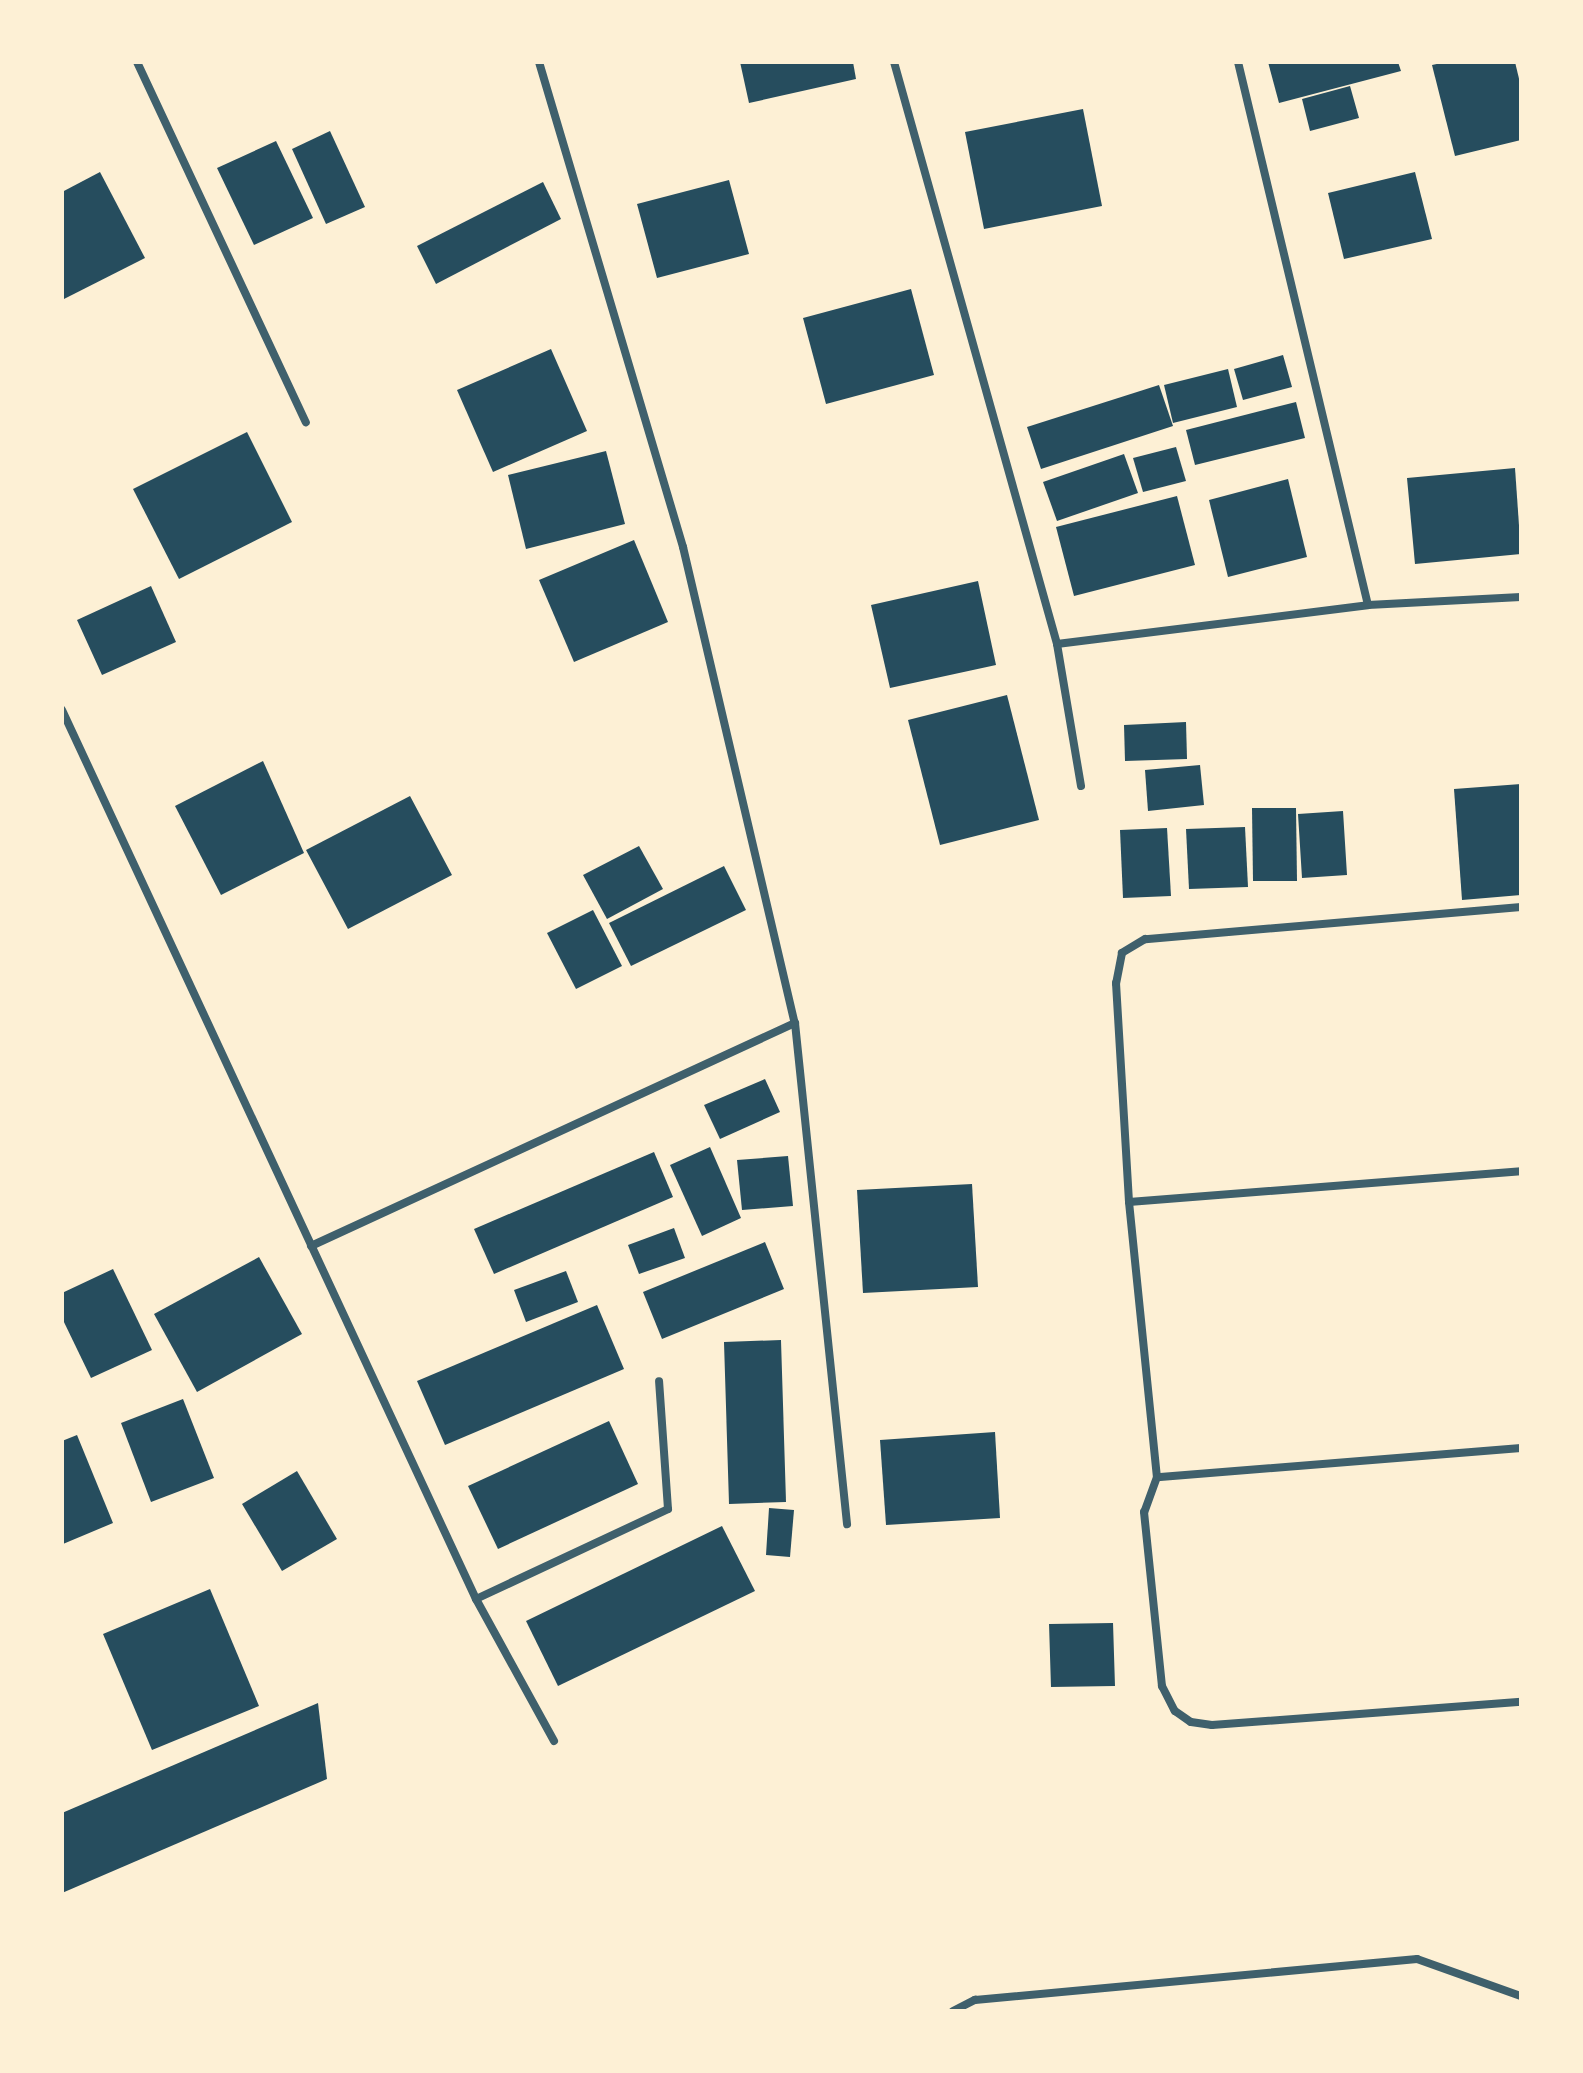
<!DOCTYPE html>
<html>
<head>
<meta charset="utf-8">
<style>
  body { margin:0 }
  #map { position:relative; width:1583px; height:2073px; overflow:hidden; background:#fdf0d5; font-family:Literata,serif }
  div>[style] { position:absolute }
  .building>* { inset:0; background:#264d5e }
  .minor>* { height:8px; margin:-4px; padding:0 4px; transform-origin:4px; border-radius:4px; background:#3f606c }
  span { translate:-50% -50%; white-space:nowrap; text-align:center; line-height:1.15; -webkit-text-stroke:8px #fdf0d5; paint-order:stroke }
  .frame { position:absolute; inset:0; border:64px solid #fdf0d5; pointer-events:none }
</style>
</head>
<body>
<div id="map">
  <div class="building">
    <i style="clip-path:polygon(740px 62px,853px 62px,856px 79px,749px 103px)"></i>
    <i style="clip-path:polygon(1268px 62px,1398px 62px,1401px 71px,1279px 103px)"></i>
    <i style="clip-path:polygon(1446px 62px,1515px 62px,1521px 87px,1521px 140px,1455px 156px,1432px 65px)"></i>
    <i style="clip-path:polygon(1350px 86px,1359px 118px,1310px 131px,1302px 99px)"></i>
    <i style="clip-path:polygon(1083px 109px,1102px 206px,984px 229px,965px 132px)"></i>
    <i style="clip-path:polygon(330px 131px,365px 207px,326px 224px,292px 149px)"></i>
    <i style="clip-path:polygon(276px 141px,313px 218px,254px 245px,217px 168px)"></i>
    <i style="clip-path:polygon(100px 172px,145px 258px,62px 300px,62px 192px)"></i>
    <i style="clip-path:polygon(1415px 172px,1432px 239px,1344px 259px,1328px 193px)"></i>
    <i style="clip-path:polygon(729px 180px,749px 254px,657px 278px,637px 204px)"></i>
    <i style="clip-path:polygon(543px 182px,561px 219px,436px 284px,417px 246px)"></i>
    <i style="clip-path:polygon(911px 289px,934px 375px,826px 404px,803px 318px)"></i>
    <i style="clip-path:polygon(551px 349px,587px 431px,493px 472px,457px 390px)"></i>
    <i style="clip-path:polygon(1283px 355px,1292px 387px,1243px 400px,1234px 369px)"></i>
    <i style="clip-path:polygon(1228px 369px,1237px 407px,1173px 423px,1164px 385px)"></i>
    <i style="clip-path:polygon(1159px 385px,1173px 426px,1041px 469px,1027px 427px)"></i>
    <i style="clip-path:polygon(1296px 402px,1305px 438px,1195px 465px,1186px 430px)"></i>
    <i style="clip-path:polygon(247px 432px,292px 522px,179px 579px,133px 489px)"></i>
    <i style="clip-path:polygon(1176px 447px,1186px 481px,1143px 492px,1133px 458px)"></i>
    <i style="clip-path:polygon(606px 451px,625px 524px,526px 549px,508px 475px)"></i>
    <i style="clip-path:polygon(1124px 454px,1138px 493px,1057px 521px,1043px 482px)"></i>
    <i style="clip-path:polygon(1515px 468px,1521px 554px,1415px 564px,1407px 478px)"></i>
    <i style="clip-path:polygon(1288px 479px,1307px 557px,1228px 577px,1209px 500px)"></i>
    <i style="clip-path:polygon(1177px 496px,1195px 565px,1074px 596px,1056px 527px)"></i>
    <i style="clip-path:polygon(634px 540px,668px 622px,574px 662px,539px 580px)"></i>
    <i style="clip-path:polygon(978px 581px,996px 665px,890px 688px,871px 605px)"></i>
    <i style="clip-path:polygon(151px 586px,176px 642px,102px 675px,77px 620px)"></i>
    <i style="clip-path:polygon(1007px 695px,1039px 820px,940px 845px,908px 720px)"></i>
    <i style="clip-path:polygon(1186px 722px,1187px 759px,1125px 761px,1124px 725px)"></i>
    <i style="clip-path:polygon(263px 761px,304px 853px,221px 895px,175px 806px)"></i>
    <i style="clip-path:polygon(1200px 765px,1204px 805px,1148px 811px,1145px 770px)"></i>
    <i style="clip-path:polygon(1521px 784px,1521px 895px,1462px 900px,1454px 789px)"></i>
    <i style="clip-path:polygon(410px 796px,452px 875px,348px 929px,306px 850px)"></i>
    <i style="clip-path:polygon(1252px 808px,1296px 808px,1297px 881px,1253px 881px)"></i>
    <i style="clip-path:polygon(1343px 811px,1347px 875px,1302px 878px,1298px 814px)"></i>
    <i style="clip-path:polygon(1245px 827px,1248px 887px,1189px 889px,1186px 829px)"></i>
    <i style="clip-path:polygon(1167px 828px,1171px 896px,1123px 898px,1120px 830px)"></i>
    <i style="clip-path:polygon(639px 846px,663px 889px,607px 919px,583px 875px)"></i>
    <i style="clip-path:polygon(724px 866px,746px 910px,631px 966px,609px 923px)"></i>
    <i style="clip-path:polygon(593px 910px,622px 966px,576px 989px,547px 933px)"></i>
    <i style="clip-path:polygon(765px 1079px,780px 1112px,720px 1139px,704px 1105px)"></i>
    <i style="clip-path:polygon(710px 1147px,741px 1218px,702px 1236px,670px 1165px)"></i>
    <i style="clip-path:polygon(654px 1152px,673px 1197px,494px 1274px,474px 1229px)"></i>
    <i style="clip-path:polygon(788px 1156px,793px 1206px,742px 1210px,737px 1160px)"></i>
    <i style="clip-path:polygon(972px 1184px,978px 1287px,863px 1293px,857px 1190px)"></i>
    <i style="clip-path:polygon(674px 1228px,685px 1258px,639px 1274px,628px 1245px)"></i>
    <i style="clip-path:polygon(765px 1242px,784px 1289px,662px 1339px,643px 1292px)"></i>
    <i style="clip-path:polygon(259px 1257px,302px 1334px,197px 1392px,154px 1314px)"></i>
    <i style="clip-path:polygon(113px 1269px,152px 1350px,91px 1378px,62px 1318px,62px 1293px)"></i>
    <i style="clip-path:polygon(566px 1271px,578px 1302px,526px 1322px,514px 1290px)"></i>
    <i style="clip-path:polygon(597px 1305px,624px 1369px,445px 1445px,417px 1381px)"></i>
    <i style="clip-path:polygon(781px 1340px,786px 1502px,729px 1504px,724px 1342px)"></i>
    <i style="clip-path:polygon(183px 1399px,214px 1478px,151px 1502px,121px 1423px)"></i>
    <i style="clip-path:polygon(609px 1421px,638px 1484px,498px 1549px,468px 1486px)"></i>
    <i style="clip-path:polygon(995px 1432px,1000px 1518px,886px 1525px,880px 1440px)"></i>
    <i style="clip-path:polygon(77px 1435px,113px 1523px,63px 1544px,62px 1441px)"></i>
    <i style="clip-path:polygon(297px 1471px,337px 1539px,282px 1571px,242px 1504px)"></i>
    <i style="clip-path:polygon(769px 1508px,794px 1510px,790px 1557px,766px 1555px)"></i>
    <i style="clip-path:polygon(722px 1526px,755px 1591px,558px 1686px,526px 1621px)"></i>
    <i style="clip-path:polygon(210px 1589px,259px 1706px,152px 1750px,103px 1634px)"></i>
    <i style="clip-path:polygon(1113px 1623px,1115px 1686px,1051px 1687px,1049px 1624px)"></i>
    <i style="clip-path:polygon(318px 1703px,327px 1779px,62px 1893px,62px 1813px)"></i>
  </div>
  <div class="minor">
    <i style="left:137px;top:62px;width:398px;rotate:64.9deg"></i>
    <i style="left:539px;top:62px;width:506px;rotate:73.46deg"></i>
    <i style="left:683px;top:547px;width:489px;rotate:76.8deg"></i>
    <i style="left:795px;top:1023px;width:504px;rotate:84.07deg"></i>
    <i style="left:894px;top:62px;width:604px;rotate:74.35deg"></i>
    <i style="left:1057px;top:644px;width:313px;rotate:-7.1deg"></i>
    <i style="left:1368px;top:605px;width:153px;rotate:-3deg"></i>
    <i style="left:1238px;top:62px;width:558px;rotate:76.54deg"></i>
    <i style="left:1057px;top:644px;width:144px;rotate:80.4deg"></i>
    <i style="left:62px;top:710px;width:981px;rotate:65.03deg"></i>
    <i style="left:476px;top:1599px;width:212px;rotate:-25.1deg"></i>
    <i style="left:668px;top:1509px;width:128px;rotate:-94deg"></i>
    <i style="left:1521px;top:907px;width:377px;rotate:175.1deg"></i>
    <i style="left:1145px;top:939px;width:27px;rotate:149deg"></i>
    <i style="left:1122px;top:953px;width:31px;rotate:101deg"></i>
    <i style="left:1116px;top:983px;width:219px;rotate:86.6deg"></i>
    <i style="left:1129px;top:1202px;width:393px;rotate:-4.5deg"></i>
    <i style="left:1129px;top:1202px;width:276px;rotate:84.2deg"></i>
    <i style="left:311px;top:1246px;width:533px;rotate:-24.74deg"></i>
    <i style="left:1521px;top:1448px;width:365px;rotate:175.4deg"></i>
    <i style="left:1157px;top:1477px;width:37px;rotate:110deg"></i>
    <i style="left:1144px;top:1512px;width:175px;rotate:84.1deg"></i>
    <i style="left:1162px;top:1686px;width:28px;rotate:63deg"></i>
    <i style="left:1175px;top:1711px;width:19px;rotate:35deg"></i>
    <i style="left:1191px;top:1722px;width:21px;rotate:8deg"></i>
    <i style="left:1212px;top:1725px;width:310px;rotate:-4.3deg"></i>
    <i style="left:476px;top:1599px;width:162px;rotate:61.2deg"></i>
    <i style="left:953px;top:2011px;width:25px;rotate:-27deg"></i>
    <i style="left:975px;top:2000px;width:444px;rotate:-5.3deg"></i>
    <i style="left:1417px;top:1959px;width:110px;rotate:19.6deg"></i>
  </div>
  <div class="frame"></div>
</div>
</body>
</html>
